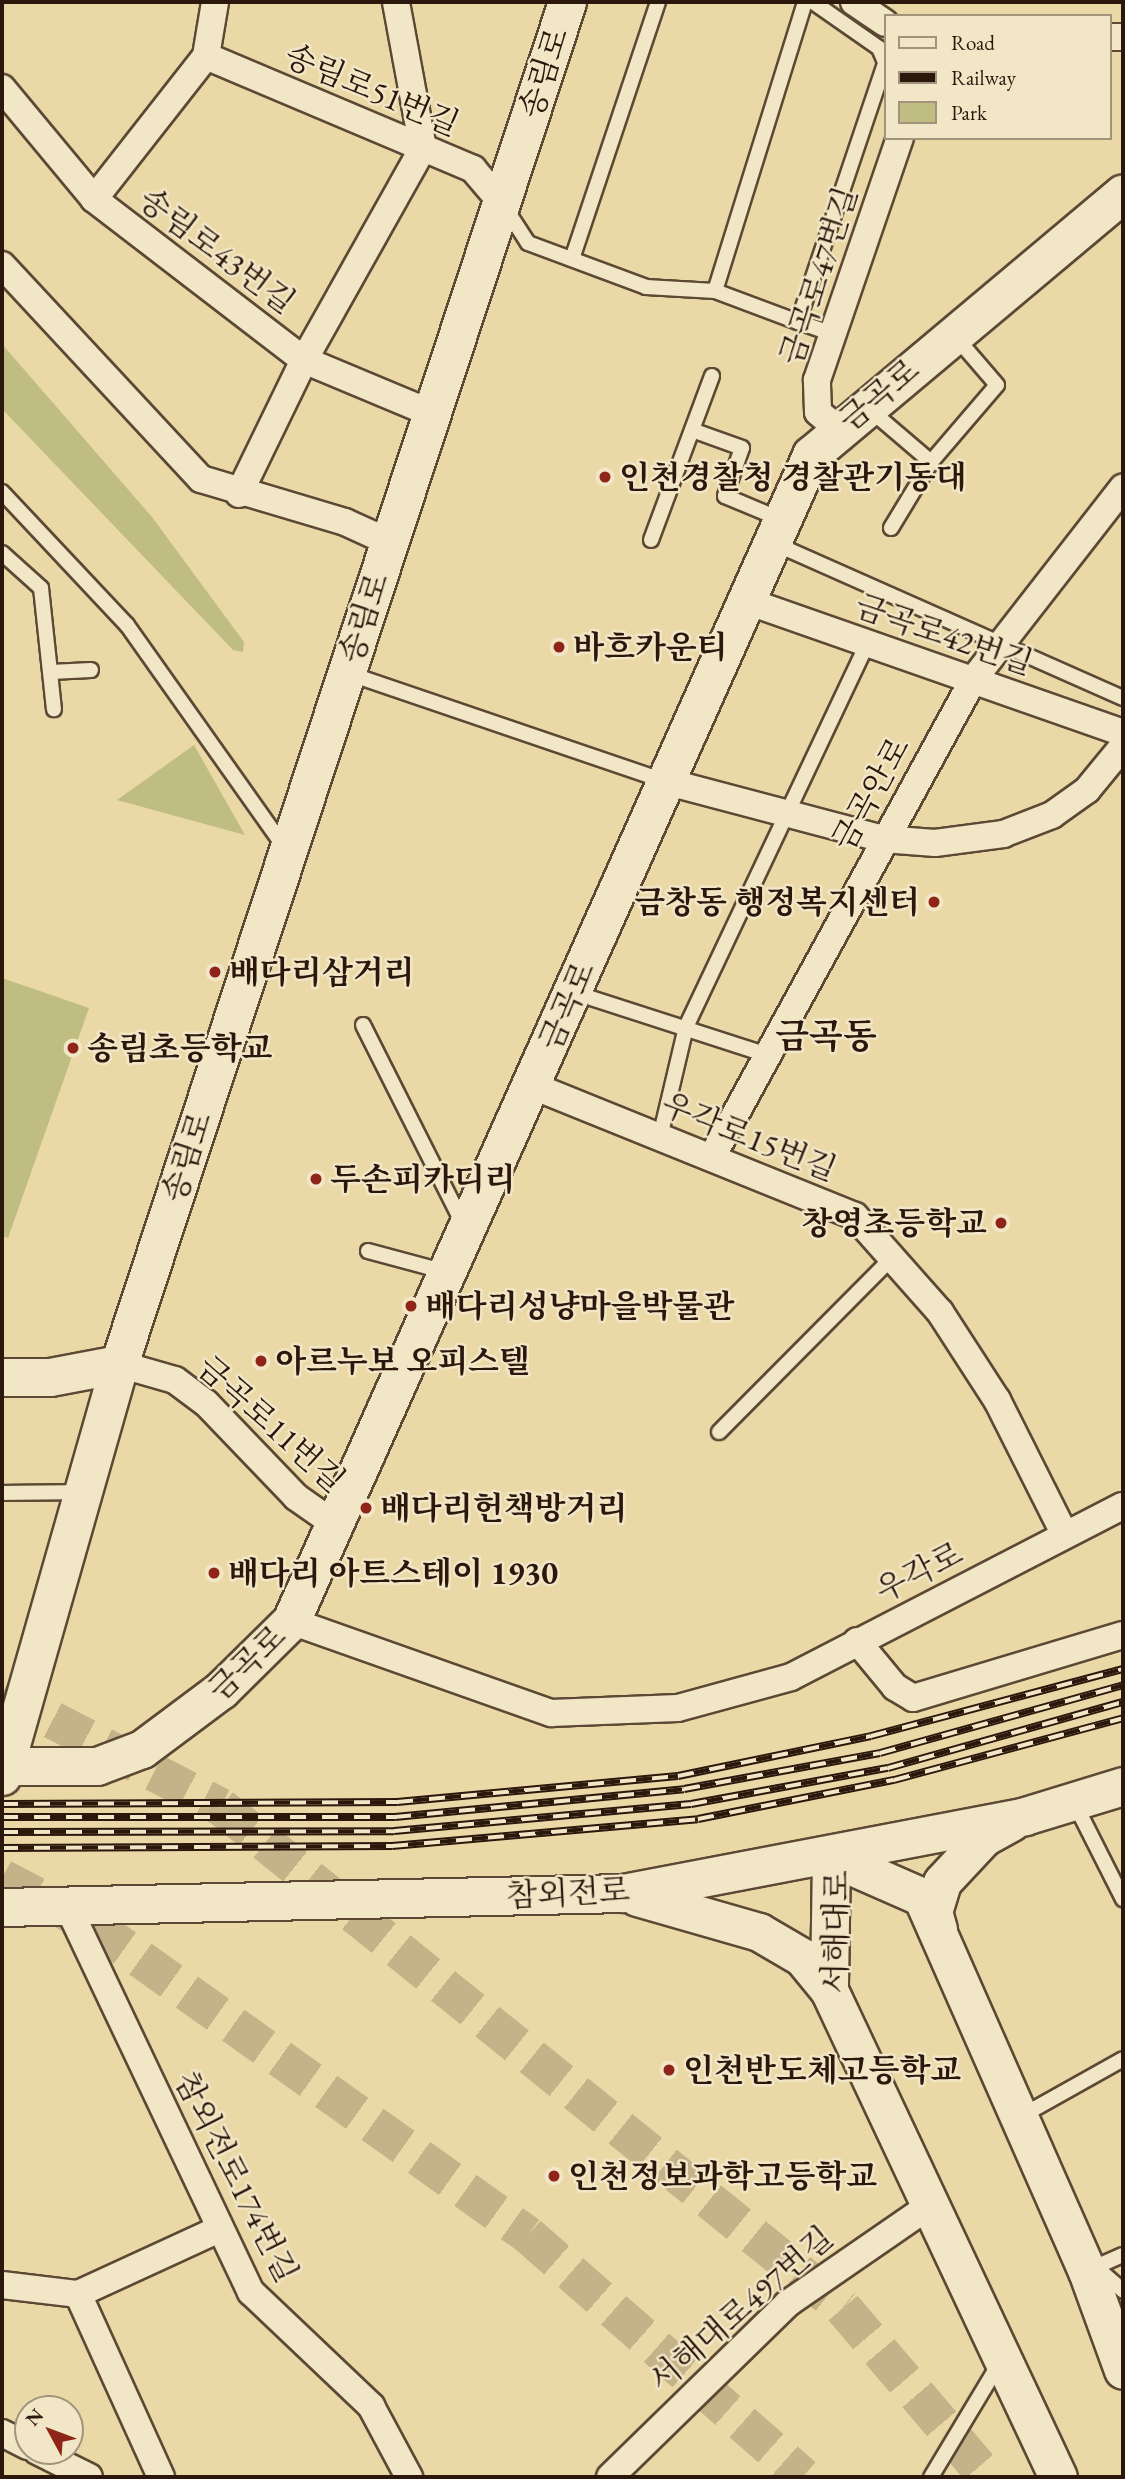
<!DOCTYPE html>
<html>
<head>
<meta charset="utf-8">
<style>
  body { margin:0 }
  #map { position:relative; width:1125px; height:2479px; overflow:hidden; background:#ead9a7; font-family:"EB Garamond","Noto Serif KR",serif }
  div>[style] { position:absolute }
  .green>* { inset:0; background:#bfbd82 }
  .highway-tunnel>* { height:38px; margin-top:-19px; transform-origin:0; background:repeating-linear-gradient(90deg,#c4b288 0 38px,transparent 0 57px) }
  .roads { filter:drop-shadow(2px 0 #5c4834) drop-shadow(-2px 0 #5c4834) drop-shadow(0 2px #5c4834) drop-shadow(0 -2px #5c4834) }
  .lane>* { height:14px; margin:-7px; padding:0 7px; transform-origin:7px; border-radius:7px; background:#f1e6c6 }
  .street>* { height:26px; margin:-13px; padding:0 13px; transform-origin:13px; border-radius:13px; background:#f1e6c6 }
  .secondary>* { height:37px; margin:-18.5px; padding:0 18.5px; transform-origin:18.5px; border-radius:18.5px; background:#f1e6c6 }
  .rail>* { height:8px; margin-top:-4px; transform-origin:0; background:repeating-linear-gradient(90deg,#f1e6c6 0 16px,#2c170d 0 32px); box-sizing:border-box; border-block:2px solid #2c170d }
  .dots>* { width:19px; height:19px; translate:-50% -50%; box-sizing:border-box; border:4px solid #f1e6c6; border-radius:50% }
  span { translate:-50% -50%; white-space:nowrap; text-align:center; line-height:1.15; -webkit-text-stroke:5px #f1e6c6; paint-order:stroke }
  .street-label { font-size:32px; color:#2c170d }
  .poi-label { font-size:32px; color:#2c170d; font-weight:700 }
  .left { translate:0 -50%; text-align:left }
  .right { translate:-100% -50%; text-align:right }
  .quarter-label { font-size:35px; color:#2c170d; font-weight:700 }
  .frame { position:absolute; inset:0; border:4px solid #2c170d; pointer-events:none }
  .legend { position:absolute; left:884px; top:14px; width:228px; height:126px; box-sizing:border-box; background:#f1e6c6; border:2px solid #a2937c; margin:0; padding:9px 12px; list-style:none; font-size:21px; color:#2c170d }
  .legend li { display:flex; align-items:center; gap:14px; height:35px }
  .legend b { width:35px; border:2px solid #a2937c }
  .north { position:absolute; left:14px; top:2395px; width:70px; height:70px; box-sizing:border-box; background:#f1e6c6; border:2px solid #a2937c; border-radius:50%; rotate:311deg; font-size:19px; font-weight:700; line-height:28px; text-align:center; color:#2c170d }
  .north::after { content:''; display:block; margin:auto; width:24px; height:32px; background:#8f2418; clip-path:polygon(50% 0,100% 100%,50% 72%,0 100%) }
</style>
</head>
<body>
<div id="map">
  <div class="green">
    <i style="clip-path:polygon(2px 344px,152px 517px,244px 642px,243px 652px,233px 650px,2px 409px)"></i>
    <i style="clip-path:polygon(194px 745px,245px 835px,117px 800px)"></i>
    <i style="clip-path:polygon(2px 978px,89px 1008px,8px 1238px,2px 1236px)"></i>
  </div>
  <div class="highway-tunnel">
    <i style="left:2px;top:1694px;width:246px;rotate:27.3deg"></i>
    <i style="left:221px;top:1807px;width:799px;rotate:38.85deg"></i>
    <i style="left:843px;top:2308px;width:222px;rotate:49.6deg"></i>
    <i style="left:2px;top:1878px;width:104px;rotate:27.6deg"></i>
    <i style="left:94px;top:1926px;width:533px;rotate:35.45deg"></i>
    <i style="left:528px;top:2235px;width:366px;rotate:41.3deg"></i>
  </div>
  <div class="roads">
    <div class="lane">
      <i style="left:813px;top:2px;width:80px;rotate:34.9deg"></i>
      <i style="left:879px;top:48px;width:15px;rotate:67deg"></i>
      <i style="left:504px;top:206px;width:44px;rotate:57deg"></i>
      <i style="left:528px;top:243px;width:126px;rotate:20.4deg"></i>
      <i style="left:646px;top:287px;width:69px;rotate:3.3deg"></i>
      <i style="left:715px;top:291px;width:89px;rotate:20.5deg"></i>
      <i style="left:798px;top:322px;width:272px;rotate:-71.4deg"></i>
      <i style="left:572px;top:259px;width:271px;rotate:-71.5deg"></i>
      <i style="left:715px;top:291px;width:303px;rotate:-72.7deg"></i>
      <i style="left:798px;top:322px;width:36px;rotate:19deg"></i>
      <i style="left:869px;top:409px;width:82px;rotate:40.5deg"></i>
      <i style="left:692px;top:430px;width:53px;rotate:19.8deg"></i>
      <i style="left:742px;top:448px;width:51px;rotate:109.5deg"></i>
      <i style="left:725px;top:496px;width:60px;rotate:22.7deg"></i>
      <i style="left:2px;top:492px;width:183px;rotate:46.8deg"></i>
      <i style="left:127px;top:625px;width:273px;rotate:54.7deg"></i>
      <i style="left:891px;top:528px;width:77px;rotate:-58.8deg"></i>
      <i style="left:931px;top:462px;width:101px;rotate:-49.4deg"></i>
      <i style="left:997px;top:385px;width:66px;rotate:-130.7deg"></i>
      <i style="left:651px;top:540px;width:175px;rotate:-69.6deg"></i>
      <i style="left:771px;top:542px;width:385px;rotate:23.9deg"></i>
      <i style="left:2px;top:553px;width:52px;rotate:41.9deg"></i>
      <i style="left:41px;top:588px;width:122px;rotate:83.9deg"></i>
      <i style="left:51px;top:672px;width:40px;rotate:-2.9deg"></i>
      <i style="left:347px;top:673px;width:335px;rotate:18.8deg"></i>
      <i style="left:591px;top:998px;width:185px;rotate:17.9deg"></i>
      <i style="left:363px;top:1025px;width:223px;rotate:63.3deg"></i>
      <i style="left:660px;top:1137px;width:113px;rotate:-76.7deg"></i>
      <i style="left:686px;top:1027px;width:424px;rotate:-64.7deg"></i>
      <i style="left:368px;top:1251px;width:81px;rotate:15.1deg"></i>
      <i style="left:719px;top:1432px;width:250px;rotate:-45.2deg"></i>
      <i style="left:2px;top:1493px;width:79px;rotate:-0.7deg"></i>
      <i style="left:1074px;top:1802px;width:109px;rotate:63.2deg"></i>
      <i style="left:1018px;top:2118px;width:120px;rotate:-29.3deg"></i>
      <i style="left:1097px;top:2268px;width:35px;rotate:41deg"></i>
      <i style="left:1089px;top:2270px;width:37px;rotate:-24deg"></i>
      <i style="left:931px;top:2477px;width:134px;rotate:-59deg"></i>
    </div>
    <div class="street">
      <i style="left:854px;top:2px;width:37px;rotate:34deg"></i>
      <i style="left:1109px;top:37px;width:14px"></i>
      <i style="left:206px;top:56px;width:290px;rotate:22.9deg"></i>
      <i style="left:473px;top:169px;width:43px;rotate:49.7deg"></i>
      <i style="left:2px;top:88px;width:144px;rotate:50.3deg"></i>
      <i style="left:94px;top:199px;width:265px;rotate:37.5deg"></i>
      <i style="left:304px;top:360px;width:138px;rotate:22.7deg"></i>
      <i style="left:94px;top:199px;width:182px;rotate:-51.9deg"></i>
      <i style="left:206px;top:56px;width:55px;rotate:-80.5deg"></i>
      <i style="left:2px;top:265px;width:292px;rotate:47.1deg"></i>
      <i style="left:201px;top:479px;width:150px;rotate:16.6deg"></i>
      <i style="left:345px;top:522px;width:48px;rotate:24.4deg"></i>
      <i style="left:838px;top:429px;width:26px;rotate:-140deg"></i>
      <i style="left:818px;top:412px;width:32px;rotate:-92deg"></i>
      <i style="left:817px;top:380px;width:256px;rotate:-71.1deg"></i>
      <i style="left:239px;top:494px;width:149px;rotate:-64.1deg"></i>
      <i style="left:304px;top:360px;width:243px;rotate:-60.7deg"></i>
      <i style="left:423px;top:148px;width:148px;rotate:-100.5deg"></i>
      <i style="left:744px;top:600px;width:402px;rotate:19.3deg"></i>
      <i style="left:664px;top:781px;width:227px;rotate:14.8deg"></i>
      <i style="left:883px;top:839px;width:52px;rotate:4.4deg"></i>
      <i style="left:935px;top:843px;width:69px;rotate:-7.5deg"></i>
      <i style="left:1003px;top:834px;width:53px;rotate:-21.2deg"></i>
      <i style="left:1052px;top:815px;width:43px;rotate:-35.5deg"></i>
      <i style="left:1087px;top:790px;width:57px;rotate:-50.7deg"></i>
      <i style="left:533px;top:1086px;width:347px;rotate:22deg"></i>
      <i style="left:855px;top:1216px;width:128px;rotate:48.5deg"></i>
      <i style="left:940px;top:1312px;width:105px;rotate:57.1deg"></i>
      <i style="left:997px;top:1400px;width:151px;rotate:63.3deg"></i>
      <i style="left:712px;top:1157px;width:544px;rotate:-61.31deg"></i>
      <i style="left:973px;top:680px;width:244px;rotate:-52.1deg"></i>
      <i style="left:119px;top:1364px;width:58px;rotate:15.9deg"></i>
      <i style="left:175px;top:1380px;width:39px;rotate:37deg"></i>
      <i style="left:206px;top:1403px;width:130px;rotate:46.2deg"></i>
      <i style="left:296px;top:1497px;width:49px;rotate:35deg"></i>
      <i style="left:291px;top:1621px;width:276px;rotate:19.5deg"></i>
      <i style="left:551px;top:1713px;width:127px;rotate:-2.3deg"></i>
      <i style="left:678px;top:1708px;width:117px;rotate:-15.3deg"></i>
      <i style="left:791px;top:1677px;width:373px;rotate:-27.3deg"></i>
      <i style="left:857px;top:1641px;width:60px;rotate:50.4deg"></i>
      <i style="left:895px;top:1687px;width:21px;rotate:31deg"></i>
      <i style="left:913px;top:1698px;width:219px;rotate:-16.7deg"></i>
      <i style="left:69px;top:1909px;width:424px;rotate:64.6deg"></i>
      <i style="left:251px;top:2292px;width:166px;rotate:43.5deg"></i>
      <i style="left:371px;top:2406px;width:81px;rotate:61.8deg"></i>
      <i style="left:2px;top:2285px;width:77px;rotate:6.8deg"></i>
      <i style="left:78px;top:2294px;width:155px;rotate:-24.7deg"></i>
      <i style="left:78px;top:2294px;width:201px;rotate:65.6deg"></i>
      <i style="left:2px;top:2433px;width:29px;rotate:27deg"></i>
      <i style="left:37px;top:2451px;width:58px;rotate:26.6deg"></i>
      <i style="left:610px;top:2477px;width:248px;rotate:-44.3deg"></i>
      <i style="left:787px;top:2304px;width:173px;rotate:-34.6deg"></i>
    </div>
    <div class="secondary">
      <i style="left:2px;top:1377px;width:48px"></i>
      <i style="left:50px;top:1377px;width:70px;rotate:-10.7deg"></i>
      <i style="left:7px;top:1766px;width:90px"></i>
      <i style="left:97px;top:1766px;width:48px;rotate:-20.7deg"></i>
      <i style="left:142px;top:1749px;width:99px;rotate:-36.8deg"></i>
      <i style="left:221px;top:1690px;width:98px;rotate:-44.6deg"></i>
      <i style="left:291px;top:1621px;width:1277px;rotate:-65.96deg"></i>
      <i style="left:811px;top:455px;width:407px;rotate:-40deg"></i>
      <i style="left:2px;top:1776px;width:428px;rotate:-74.1deg"></i>
      <i style="left:119px;top:1364px;width:1434px;rotate:-71.79deg"></i>
      <i style="left:831px;top:1857px;width:133px;rotate:90.9deg"></i>
      <i style="left:829px;top:1990px;width:538px;rotate:64.82deg"></i>
      <i style="left:831px;top:1857px;width:99px;rotate:23.7deg"></i>
      <i style="left:922px;top:1897px;width:409px;rotate:66.2deg"></i>
      <i style="left:1087px;top:2271px;width:105px;rotate:70deg"></i>
      <i style="left:637px;top:1897px;width:127px;rotate:16deg"></i>
      <i style="left:759px;top:1932px;width:50px;rotate:30.2deg"></i>
      <i style="left:802px;top:1957px;width:43px;rotate:50.7deg"></i>
      <i style="left:2px;top:1907px;width:621px;rotate:-1.29deg"></i>
      <i style="left:623px;top:1893px;width:409px;rotate:-10.8deg"></i>
      <i style="left:1025px;top:1816px;width:102px;rotate:-17deg"></i>
      <i style="left:938px;top:1929px;width:18px;rotate:-106deg"></i>
      <i style="left:933px;top:1912px;width:31px;rotate:-73deg"></i>
      <i style="left:942px;top:1882px;width:62px;rotate:-47deg"></i>
      <i style="left:984px;top:1837px;width:31px;rotate:-29deg"></i>
    </div>
  </div>
  <div class="rail">
    <i style="left:2px;top:1804px;width:395px;rotate:-0.3deg"></i>
    <i style="left:397px;top:1802px;width:282px;rotate:-5.3deg"></i>
    <i style="left:678px;top:1776px;width:197px;rotate:-11.7deg"></i>
    <i style="left:871px;top:1736px;width:261px;rotate:-14.9deg"></i>
    <i style="left:2px;top:1817px;width:393px"></i>
    <i style="left:395px;top:1817px;width:290px;rotate:-5.5deg"></i>
    <i style="left:684px;top:1789px;width:199px;rotate:-10.4deg"></i>
    <i style="left:880px;top:1753px;width:252px;rotate:-15.6deg"></i>
    <i style="left:2px;top:1832px;width:392px;rotate:-0.1deg"></i>
    <i style="left:394px;top:1831px;width:298px;rotate:-5.2deg"></i>
    <i style="left:691px;top:1804px;width:200px;rotate:-10.4deg"></i>
    <i style="left:888px;top:1768px;width:244px;rotate:-15.7deg"></i>
    <i style="left:2px;top:1848px;width:390px;rotate:-0.3deg"></i>
    <i style="left:392px;top:1846px;width:307px;rotate:-5deg"></i>
    <i style="left:698px;top:1819px;width:200px;rotate:-11.3deg"></i>
    <i style="left:894px;top:1780px;width:237px;rotate:-15.1deg"></i>
  </div>
  <div class="dots">
    <i style="left:605px;top:477px;background:#8f2418"></i>
    <i style="left:559px;top:647px;background:#8f2418"></i>
    <i style="left:934px;top:902px;background:#8f2418"></i>
    <i style="left:215px;top:972px;background:#8f2418"></i>
    <i style="left:73px;top:1048px;background:#8f2418"></i>
    <i style="left:316px;top:1179px;background:#8f2418"></i>
    <i style="left:1001px;top:1223px;background:#8f2418"></i>
    <i style="left:411px;top:1306px;background:#8f2418"></i>
    <i style="left:261px;top:1361px;background:#8f2418"></i>
    <i style="left:366px;top:1508px;background:#8f2418"></i>
    <i style="left:214px;top:1573px;background:#8f2418"></i>
    <i style="left:669px;top:2070px;background:#8f2418"></i>
    <i style="left:554px;top:2176px;background:#8f2418"></i>
  </div>
  <div class="street-label">
    <span style="left:544px;top:73px;rotate:-72deg">송림로</span>
    <span style="left:372px;top:90px;rotate:23deg">송림로51번길</span>
    <span style="left:217px;top:251px;rotate:37deg">송림로43번길</span>
    <span style="left:819px;top:276px;rotate:-72deg">금곡로47번길</span>
    <span style="left:879px;top:395px;rotate:-40deg">금곡로</span>
    <span style="left:364px;top:618px;rotate:-72deg">송림로</span>
    <span style="left:944px;top:635px;rotate:19deg">금곡로42번길</span>
    <span style="left:871px;top:794px;rotate:-61deg">금곡안로</span>
    <span style="left:567px;top:1006px;rotate:-67deg">금곡로</span>
    <span style="left:749px;top:1137px;rotate:22deg">우각로15번길</span>
    <span style="left:187px;top:1157px;rotate:-72deg">송림로</span>
    <span style="left:271px;top:1424px;rotate:42deg">금곡로11번길</span>
    <span style="left:919px;top:1572px;rotate:-27deg">우각로</span>
    <span style="left:247px;top:1663px;rotate:-44deg">금곡로</span>
    <span style="left:568px;top:1893px;rotate:-3deg">참외전로</span>
    <span style="left:836px;top:1932px;rotate:-89deg">서해대로</span>
    <span style="left:236px;top:2177px;rotate:63deg">참외전로174번길</span>
    <span style="left:741px;top:2309px;rotate:-41deg">서해대로497번길</span>
  </div>
  <div class="poi-label">
    <span class="left" style="left:619px;top:477px">인천경찰청 경찰관기동대</span>
    <span class="left" style="left:573px;top:647px">바흐카운티</span>
    <span class="right" style="left:920px;top:902px">금창동 행정복지센터</span>
    <span class="left" style="left:229px;top:972px">배다리삼거리</span>
    <span class="left" style="left:87px;top:1048px">송림초등학교</span>
    <span class="left" style="left:330px;top:1179px">두손피카디리</span>
    <span class="right" style="left:987px;top:1223px">창영초등학교</span>
    <span class="left" style="left:425px;top:1306px">배다리성냥마을박물관</span>
    <span class="left" style="left:275px;top:1361px">아르누보 오피스텔</span>
    <span class="left" style="left:380px;top:1508px">배다리헌책방거리</span>
    <span class="left" style="left:228px;top:1573px">배다리 아트스테이 1930</span>
    <span class="left" style="left:683px;top:2070px">인천반도체고등학교</span>
    <span class="left" style="left:568px;top:2176px">인천정보과학고등학교</span>
  </div>
  <div class="quarter-label">
    <span style="left:826px;top:1036px">금곡동</span>
  </div>
  <div class="frame"></div>
  <ul class="legend">
  <li><b style="height:9px;background:#f1e6c6"></b>Road</li>
  <li><b style="height:9px;background:#2c170d"></b>Railway</li>
  <li><b style="height:19px;background:#bfbd82"></b>Park</li>
  </ul>
  <div class="north">N</div>
</div>
</body>
</html>
